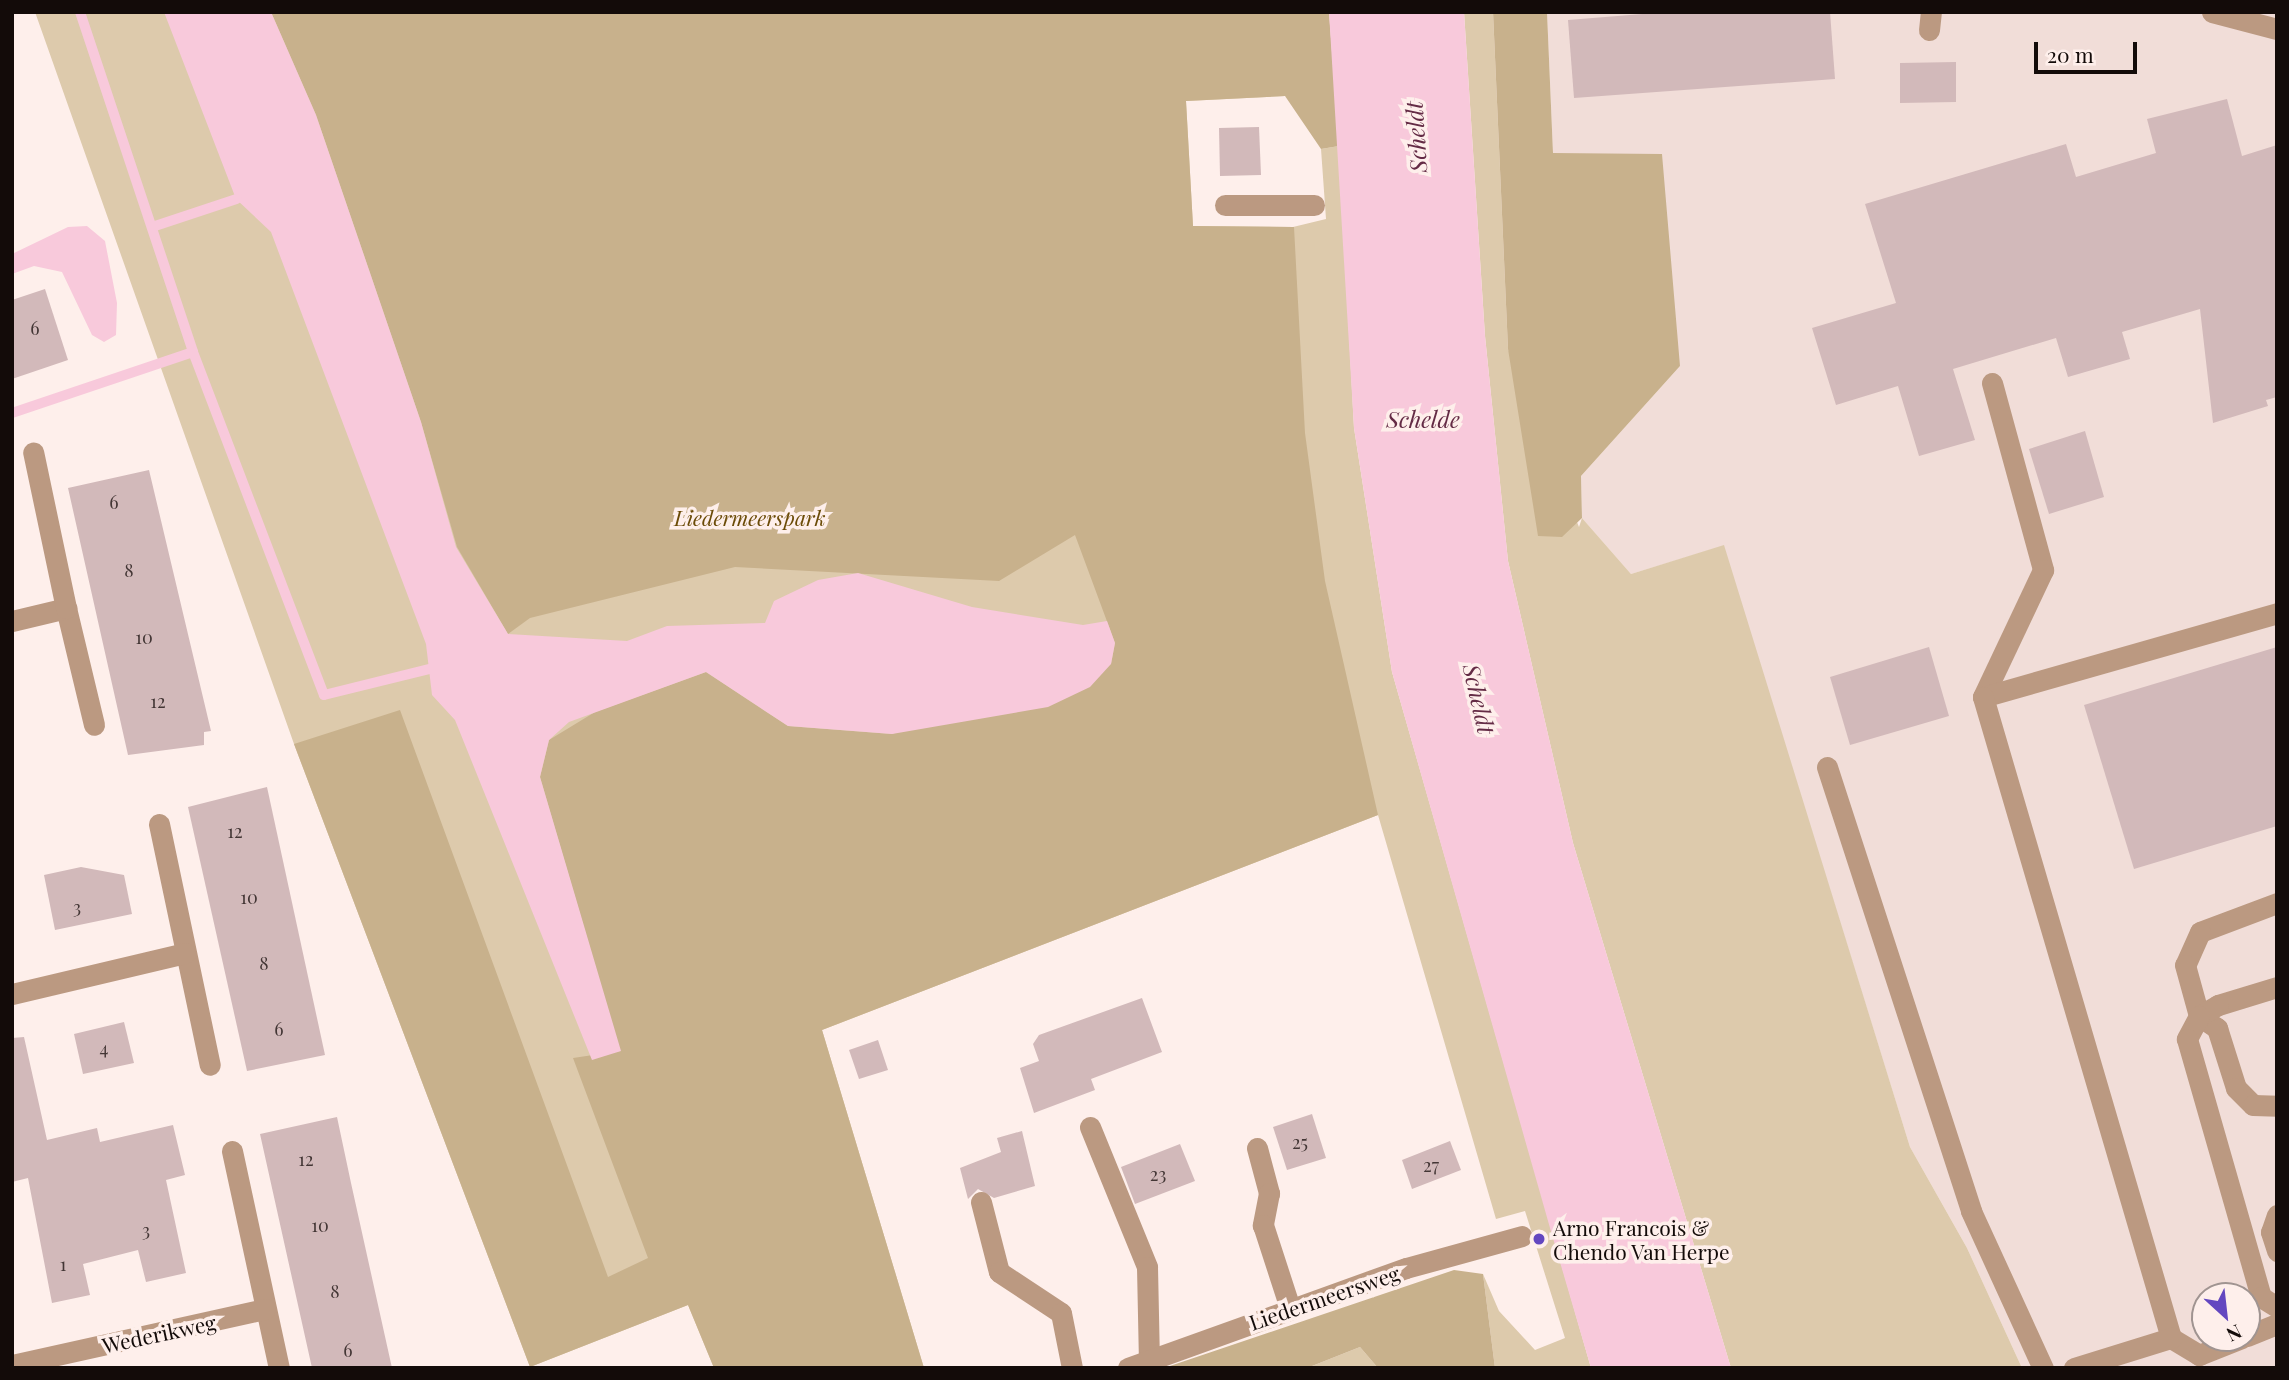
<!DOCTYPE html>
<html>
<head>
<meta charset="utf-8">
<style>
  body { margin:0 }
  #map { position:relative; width:2289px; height:1380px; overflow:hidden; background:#feefeb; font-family:"Playfair Display",serif }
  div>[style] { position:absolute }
  .built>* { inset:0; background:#f1ddd8 }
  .green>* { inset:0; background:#ddcaac }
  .forest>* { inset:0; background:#c8b18c }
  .water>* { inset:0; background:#f8c9db }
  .stream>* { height:10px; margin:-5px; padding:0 5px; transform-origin:5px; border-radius:5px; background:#f8c9db }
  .building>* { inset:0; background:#d2b9ba }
  .minor>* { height:21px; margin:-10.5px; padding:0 10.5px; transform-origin:10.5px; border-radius:10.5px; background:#bb9981 }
  .dots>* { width:19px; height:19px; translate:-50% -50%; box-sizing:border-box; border:4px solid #feefeb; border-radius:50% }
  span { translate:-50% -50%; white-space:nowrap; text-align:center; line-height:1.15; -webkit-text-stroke:7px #feefeb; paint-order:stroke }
  .number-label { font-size:18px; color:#433635 }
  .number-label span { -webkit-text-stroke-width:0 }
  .park-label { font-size:21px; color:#6b4b07; font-style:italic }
  .poi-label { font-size:21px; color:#130b09 }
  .left { translate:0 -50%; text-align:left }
  .street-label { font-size:21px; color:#130b09 }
  .water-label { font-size:23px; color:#642b45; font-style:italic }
  .frame { position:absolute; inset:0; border:14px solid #130b09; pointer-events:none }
  .north { position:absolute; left:2191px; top:1282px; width:70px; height:70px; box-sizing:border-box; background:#feefeb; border:2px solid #a09491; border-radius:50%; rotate:153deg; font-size:19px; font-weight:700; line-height:28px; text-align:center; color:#130b09 }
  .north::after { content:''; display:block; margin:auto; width:24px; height:32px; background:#6347c0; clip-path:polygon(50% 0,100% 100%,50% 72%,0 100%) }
  .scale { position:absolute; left:2034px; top:42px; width:103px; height:32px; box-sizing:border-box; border:4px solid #130b09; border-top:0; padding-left:9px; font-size:21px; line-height:24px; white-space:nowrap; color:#130b09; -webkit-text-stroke:5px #feefeb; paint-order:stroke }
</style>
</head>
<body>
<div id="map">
  <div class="built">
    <i style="clip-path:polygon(evenodd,1547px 12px,2277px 12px,2277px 1368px,2022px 1368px,1967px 1248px,1910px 1147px,1723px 546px,1631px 574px,1582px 518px,1581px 476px,1680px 366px,1553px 153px,1547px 12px,2205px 1296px,2247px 1296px,2247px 1338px,2205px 1338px,2205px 1296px)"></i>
  </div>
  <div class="green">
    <i style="clip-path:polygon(35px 12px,1280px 12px,1285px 96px,1186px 101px,1193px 226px,1293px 227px,1326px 219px,1321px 149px,1339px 146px,1354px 428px,1392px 672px,1591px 1368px,1495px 1368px,1483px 1274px,1499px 1311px,1535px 1350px,1565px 1338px,1525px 1211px,1496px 1219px,1378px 815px,822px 1030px,924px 1368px,714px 1368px,688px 1305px,530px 1367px,294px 744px)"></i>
    <i style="clip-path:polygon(1464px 12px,1493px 12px,1508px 349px,1579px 527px,1582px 518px,1631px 574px,1724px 545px,1910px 1147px,1967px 1248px,2022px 1368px,1731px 1368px,1573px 843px,1508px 561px,1485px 336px)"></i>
    <i style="clip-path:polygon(1360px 1347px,1378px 1368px,1307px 1368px)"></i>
  </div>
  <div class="forest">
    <i style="clip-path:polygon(271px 12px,1329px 12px,1339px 146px,1321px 149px,1285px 96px,1186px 101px,1193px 226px,1294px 227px,1305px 433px,1325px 581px,1378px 815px,822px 1030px,924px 1368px,714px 1368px,688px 1305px,530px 1367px,294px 744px,400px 710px,608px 1277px,648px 1258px,573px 1058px,620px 1051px,540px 777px,549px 740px,595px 712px,706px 672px,788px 726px,892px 734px,1111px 664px,1115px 643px,1075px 535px,999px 581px,735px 567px,530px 618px,508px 634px,457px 547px,421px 422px,316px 115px)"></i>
    <i style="clip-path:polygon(1493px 12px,1547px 12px,1553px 153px,1662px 154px,1680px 366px,1581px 476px,1582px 518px,1562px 537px,1538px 536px,1508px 349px)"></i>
    <i style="clip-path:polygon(1454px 1270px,1483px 1274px,1495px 1368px,1378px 1368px,1360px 1347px,1307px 1368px,1164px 1368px)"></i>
  </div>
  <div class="water">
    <i style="clip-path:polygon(164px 12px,271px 12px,316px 115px,421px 422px,456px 547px,508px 634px,627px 641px,667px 626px,765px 623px,774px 601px,818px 580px,858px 573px,972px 607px,1083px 625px,1107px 621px,1115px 643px,1111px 664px,1090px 687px,1048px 707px,892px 734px,788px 726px,706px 672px,569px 722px,549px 740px,540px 777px,621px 1051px,592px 1060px,455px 720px,432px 695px,426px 644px,271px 232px,236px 199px)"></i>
    <i style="clip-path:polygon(1329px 12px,1464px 12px,1485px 336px,1508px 561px,1573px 843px,1731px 1368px,1591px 1368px,1550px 1228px,1392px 672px,1354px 428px)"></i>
    <i style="clip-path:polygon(87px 226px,105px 241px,117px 303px,116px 335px,104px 342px,92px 335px,62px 272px,34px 266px,12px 274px,12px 254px,68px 227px)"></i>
  </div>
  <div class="stream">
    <i style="left:80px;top:12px;width:358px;rotate:71.6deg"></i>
    <i style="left:193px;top:352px;width:367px;rotate:69.1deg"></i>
    <i style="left:324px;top:695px;width:108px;rotate:-13.9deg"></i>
    <i style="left:152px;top:227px;width:89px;rotate:-18.4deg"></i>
    <i style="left:12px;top:413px;width:191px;rotate:-18.6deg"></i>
  </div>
  <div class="building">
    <i style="clip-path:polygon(1667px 12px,1830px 12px,1835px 79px,1574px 98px,1568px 20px)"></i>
    <i style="clip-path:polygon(1956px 62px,1956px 102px,1900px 103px,1900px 63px)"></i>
    <i style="clip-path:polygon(2227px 99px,2242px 156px,2277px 145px,2277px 397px,2266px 400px,2268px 406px,2213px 423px,2200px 309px,2122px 332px,2130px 359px,2068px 377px,2056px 338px,1953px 369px,1975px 440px,1919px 456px,1898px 386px,1836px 405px,1812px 328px,1896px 303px,1865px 204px,2066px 144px,2076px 177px,2156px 153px,2147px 119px)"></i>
    <i style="clip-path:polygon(1259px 127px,1261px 175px,1220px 176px,1219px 128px)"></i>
    <i style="clip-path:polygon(45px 289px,68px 360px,12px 379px,12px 300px)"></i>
    <i style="clip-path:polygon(2085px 431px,2104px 497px,2049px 514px,2029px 449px)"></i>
    <i style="clip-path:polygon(149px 470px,211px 731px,204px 732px,204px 745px,128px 755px,68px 488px)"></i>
    <i style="clip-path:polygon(1929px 647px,1949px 716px,1850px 745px,1830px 677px)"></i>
    <i style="clip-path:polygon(2277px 647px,2277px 826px,2134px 869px,2084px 705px)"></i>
    <i style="clip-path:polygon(267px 787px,325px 1055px,247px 1071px,188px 807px)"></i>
    <i style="clip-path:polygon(81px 867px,124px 875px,132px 914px,55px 930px,44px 875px)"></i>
    <i style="clip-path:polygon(1142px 998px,1162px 1052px,1091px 1079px,1095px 1090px,1034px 1113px,1020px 1068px,1039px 1061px,1033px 1044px,1039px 1035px)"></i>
    <i style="clip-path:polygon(124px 1022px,134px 1063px,83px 1074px,74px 1034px)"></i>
    <i style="clip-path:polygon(24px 1037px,47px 1140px,97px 1128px,100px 1142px,173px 1125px,185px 1175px,166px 1180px,186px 1273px,146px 1282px,138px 1250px,83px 1264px,90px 1295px,52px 1303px,28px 1178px,12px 1182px,12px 1038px)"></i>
    <i style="clip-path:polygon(878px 1040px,888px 1070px,859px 1079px,849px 1050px)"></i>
    <i style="clip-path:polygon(1312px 1114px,1326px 1158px,1287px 1170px,1273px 1127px)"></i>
    <i style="clip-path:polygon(337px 1117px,351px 1183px,392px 1368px,312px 1368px,260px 1134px)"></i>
    <i style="clip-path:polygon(1022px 1131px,1035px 1186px,994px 1198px,978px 1189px,968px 1199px,960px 1168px,1001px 1152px,997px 1138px)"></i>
    <i style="clip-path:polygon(1450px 1141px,1461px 1170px,1412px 1189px,1402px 1160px)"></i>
    <i style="clip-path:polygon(1180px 1144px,1195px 1181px,1135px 1204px,1121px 1167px)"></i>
  </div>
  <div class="minor">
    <i style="left:2212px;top:12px;width:67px;rotate:14.7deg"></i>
    <i style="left:1929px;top:30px;width:18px;rotate:-84deg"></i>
    <i style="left:1225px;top:205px;width:89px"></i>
    <i style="left:1992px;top:383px;width:194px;rotate:74.7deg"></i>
    <i style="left:2043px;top:570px;width:140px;rotate:115.3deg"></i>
    <i style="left:1983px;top:697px;width:306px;rotate:-15.9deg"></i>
    <i style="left:66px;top:608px;width:120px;rotate:76.5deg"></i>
    <i style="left:12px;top:621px;width:56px;rotate:-13.5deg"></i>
    <i style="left:66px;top:608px;width:159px;rotate:-101.9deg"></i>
    <i style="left:1983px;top:697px;width:668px;rotate:73.65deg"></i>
    <i style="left:2171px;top:1338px;width:33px;rotate:31deg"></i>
    <i style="left:2199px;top:1355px;width:46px;rotate:-21.6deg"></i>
    <i style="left:1827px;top:767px;width:467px;rotate:72deg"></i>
    <i style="left:1971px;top:1211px;width:173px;rotate:65.4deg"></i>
    <i style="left:159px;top:824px;width:246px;rotate:78.1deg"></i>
    <i style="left:2277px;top:903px;width:82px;rotate:159.4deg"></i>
    <i style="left:2200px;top:932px;width:36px;rotate:114deg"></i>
    <i style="left:2185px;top:965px;width:53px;rotate:74.6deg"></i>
    <i style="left:2199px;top:1016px;width:22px;rotate:34deg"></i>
    <i style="left:2217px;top:1028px;width:63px;rotate:72.4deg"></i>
    <i style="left:2236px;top:1088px;width:24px;rotate:45deg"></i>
    <i style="left:2253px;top:1105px;width:24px;rotate:2deg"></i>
    <i style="left:2277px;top:987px;width:62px;rotate:163deg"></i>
    <i style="left:2218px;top:1005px;width:22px;rotate:150deg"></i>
    <i style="left:2199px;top:1016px;width:26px;rotate:118deg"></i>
    <i style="left:2187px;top:1039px;width:268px;rotate:74deg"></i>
    <i style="left:2261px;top:1297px;width:19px;rotate:32deg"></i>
    <i style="left:12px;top:994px;width:178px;rotate:-13.3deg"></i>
    <i style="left:1090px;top:1127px;width:151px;rotate:67.8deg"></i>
    <i style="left:1147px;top:1267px;width:93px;rotate:88.8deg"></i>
    <i style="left:1257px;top:1148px;width:47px;rotate:75.1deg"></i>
    <i style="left:1269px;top:1193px;width:33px;rotate:101deg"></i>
    <i style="left:1263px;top:1225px;width:87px;rotate:72deg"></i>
    <i style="left:232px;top:1151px;width:222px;rotate:77.8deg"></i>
    <i style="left:981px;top:1202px;width:72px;rotate:75.6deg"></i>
    <i style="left:999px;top:1272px;width:74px;rotate:33.5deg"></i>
    <i style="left:1061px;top:1313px;width:56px;rotate:78.7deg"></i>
    <i style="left:2277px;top:1215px;width:18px;rotate:109deg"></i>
    <i style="left:2271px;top:1232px;width:20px;rotate:72deg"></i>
    <i style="left:2247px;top:1336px;width:32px;rotate:-22deg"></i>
    <i style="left:12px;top:1365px;width:259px;rotate:-12.5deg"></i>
    <i style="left:1128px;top:1368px;width:295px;rotate:-19.8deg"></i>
    <i style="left:1406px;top:1268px;width:120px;rotate:-15.4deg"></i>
    <i style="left:2074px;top:1368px;width:102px;rotate:-17.2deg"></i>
  </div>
  <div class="dots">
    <i style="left:1539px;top:1239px;background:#6347c0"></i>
  </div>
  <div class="number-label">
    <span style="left:35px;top:328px">6</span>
    <span style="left:114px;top:502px">6</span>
    <span style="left:129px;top:570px">8</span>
    <span style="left:144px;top:637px">10</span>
    <span style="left:158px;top:701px">12</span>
    <span style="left:235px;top:831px">12</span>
    <span style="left:249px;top:897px">10</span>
    <span style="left:77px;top:907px">3</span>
    <span style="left:264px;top:963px">8</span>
    <span style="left:279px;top:1029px">6</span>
    <span style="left:104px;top:1048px">4</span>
    <span style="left:1300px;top:1142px">25</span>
    <span style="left:306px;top:1159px">12</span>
    <span style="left:1431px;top:1165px">27</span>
    <span style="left:1158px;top:1174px">23</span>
    <span style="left:320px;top:1225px">10</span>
    <span style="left:146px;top:1230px">3</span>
    <span style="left:63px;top:1264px">1</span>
    <span style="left:335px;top:1291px">8</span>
    <span style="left:348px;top:1350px">6</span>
  </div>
  <div class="park-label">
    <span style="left:750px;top:517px">Liedermeerspark</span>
  </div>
  <div class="poi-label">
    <span class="left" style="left:1553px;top:1239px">Arno Francois &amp;<br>Chendo Van Herpe</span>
  </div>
  <div class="street-label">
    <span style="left:1324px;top:1297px;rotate:-19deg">Liedermeersweg</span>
    <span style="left:159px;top:1333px;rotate:-12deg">Wederikweg</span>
  </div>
  <div class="water-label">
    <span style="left:1416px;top:137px;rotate:-94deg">Scheldt</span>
    <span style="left:1423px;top:419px">Schelde</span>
    <span style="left:1479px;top:699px;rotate:77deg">Scheldt</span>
  </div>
  <div class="frame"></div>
  <div class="north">N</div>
  <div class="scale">20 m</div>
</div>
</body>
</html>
